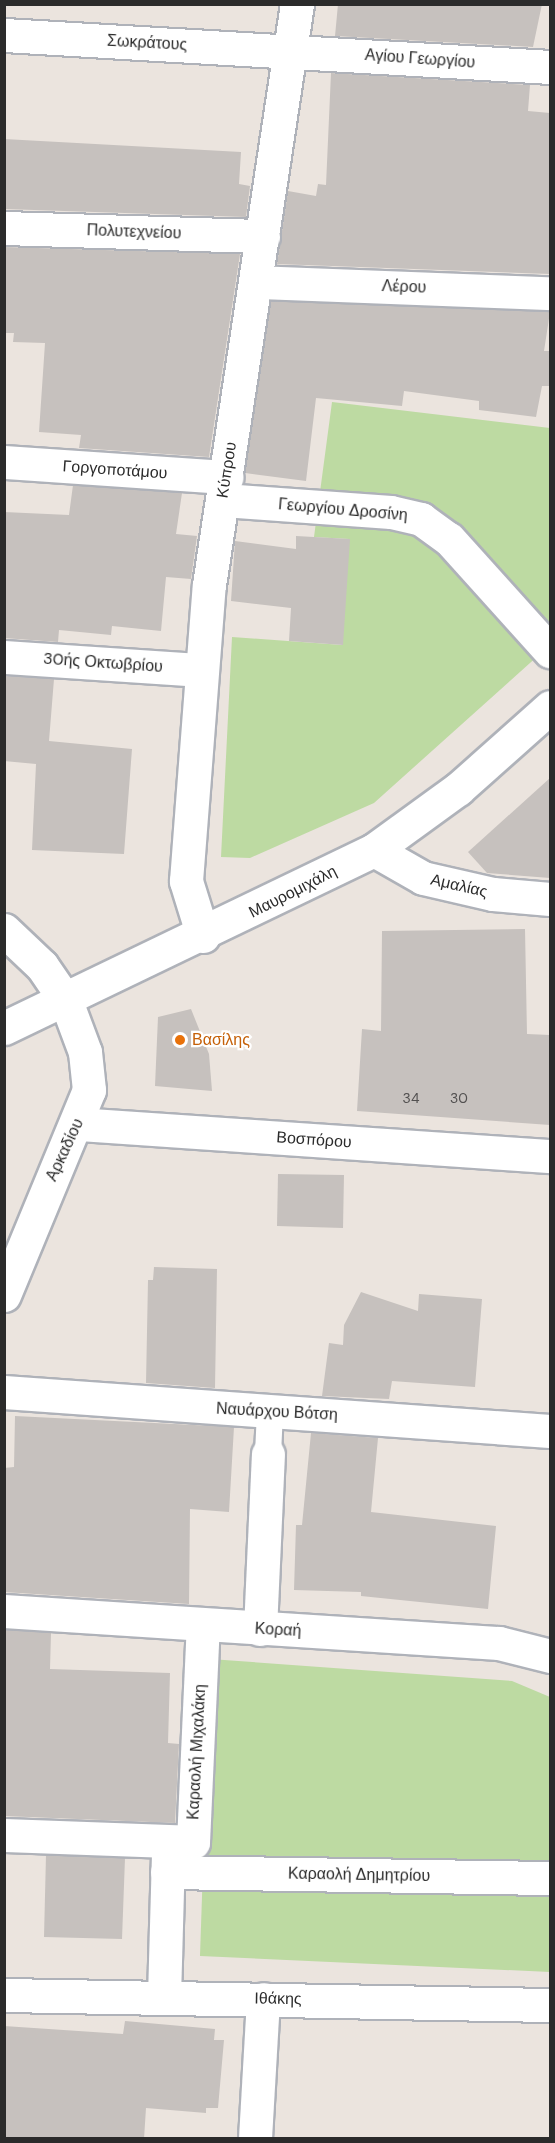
<!DOCTYPE html>
<html>
<head>
<meta charset="utf-8">
<style>
  body { margin:0 }
  #map { position:relative; width:555px; height:2143px; overflow:hidden; background:#ebe4de; font-family:"DM Sans",sans-serif }
  div>[style] { position:absolute }
  .green>* { inset:0; background:#bddaa2 }
  .building>* { inset:0; background:#c6c1be }
  .roads { filter:drop-shadow(2px 0 #afb2b9) drop-shadow(-2px 0 #afb2b9) drop-shadow(0 2px #afb2b9) drop-shadow(0 -2px #afb2b9) }
  .lane>* { height:26px; margin:-13px; padding:0 13px; transform-origin:13px; border-radius:13px; background:#fff }
  .street>* { height:33px; margin:-16.5px; padding:0 16.5px; transform-origin:16.5px; border-radius:16.5px; background:#fff }
  .secondary>* { height:33px; margin:-16.5px; padding:0 16.5px; transform-origin:16.5px; border-radius:16.5px; background:#fff }
  .dots>* { width:16px; height:16px; translate:-50% -50%; box-sizing:border-box; border:3px solid #fff; border-radius:50% }
  span { translate:-50% -50%; white-space:nowrap; text-align:center; line-height:1.15; -webkit-text-stroke:4.5px #fff; paint-order:stroke }
  .number-label { font-size:14px; color:#525050 }
  .number-label span { -webkit-text-stroke-width:0 }
  .street-label { font-size:16px; color:#2b2b2b }
  .food-label { font-size:16px; color:#c56008 }
  .left { translate:0 -50%; text-align:left }
  .frame { position:absolute; inset:0; border:6px solid #2b2b2b; pointer-events:none }
</style>
</head>
<body>
<div id="map">
  <div class="green">
    <i style="clip-path:polygon(332px 402px,550px 428px,550px 645px,374px 803px,250px 858px,221px 857px,232px 637px,342px 645px,349px 539px,314px 537px)"></i>
    <i style="clip-path:polygon(210px 1659px,512px 1681px,550px 1697px,550px 1972px,200px 1956px)"></i>
  </div>
  <div class="building">
    <i style="clip-path:polygon(338px 4px,542px 4px,533px 47px,335px 36px)"></i>
    <i style="clip-path:polygon(331px 73px,530px 85px,528px 111px,550px 113px,550px 274px,277px 264px,288px 191px,316px 196px,318px 184px,326px 185px)"></i>
    <i style="clip-path:polygon(4px 139px,241px 152px,239px 184px,250px 186px,246px 217px,4px 209px)"></i>
    <i style="clip-path:polygon(4px 247px,240px 254px,209px 457px,79px 448px,81px 435px,39px 432px,45px 343px,13px 342px,14px 333px,4px 333px)"></i>
    <i style="clip-path:polygon(271px 301px,550px 312px,544px 351px,550px 351px,550px 386px,542px 386px,536px 417px,479px 410px,479px 401px,404px 391px,402px 406px,316px 398px,306px 481px,245px 473px)"></i>
    <i style="clip-path:polygon(73px 485px,182px 493px,176px 534px,197px 536px,191px 579px,166px 577px,161px 631px,112px 626px,111px 635px,59px 630px,58px 642px,4px 638px,4px 512px,69px 515px)"></i>
    <i style="clip-path:polygon(296px 536px,350px 539px,343px 645px,289px 641px,291px 608px,231px 601px,235px 541px,296px 549px)"></i>
    <i style="clip-path:polygon(4px 676px,54px 679px,49px 741px,132px 749px,124px 854px,32px 850px,36px 764px,4px 761px)"></i>
    <i style="clip-path:polygon(550px 778px,550px 878px,487px 873px,468px 852px)"></i>
    <i style="clip-path:polygon(525px 929px,527px 1034px,550px 1035px,550px 1125px,357px 1111px,362px 1029px,381px 1031px,382px 931px)"></i>
    <i style="clip-path:polygon(191px 1009px,209px 1054px,212px 1091px,155px 1086px,158px 1017px)"></i>
    <i style="clip-path:polygon(278px 1174px,344px 1175px,343px 1228px,277px 1226px)"></i>
    <i style="clip-path:polygon(154px 1267px,217px 1269px,215px 1388px,146px 1383px,148px 1280px,153px 1280px)"></i>
    <i style="clip-path:polygon(361px 1292px,418px 1311px,419px 1294px,482px 1299px,475px 1387px,392px 1381px,389px 1399px,322px 1396px,329px 1343px,343px 1345px,344px 1325px)"></i>
    <i style="clip-path:polygon(15px 1416px,234px 1427px,229px 1512px,190px 1509px,189px 1604px,4px 1592px,4px 1468px,14px 1467px)"></i>
    <i style="clip-path:polygon(311px 1433px,378px 1438px,371px 1512px,496px 1526px,488px 1609px,361px 1596px,361px 1592px,294px 1590px,296px 1525px,302px 1525px)"></i>
    <i style="clip-path:polygon(4px 1630px,51px 1633px,50px 1669px,170px 1673px,168px 1743px,179px 1744px,175px 1823px,4px 1816px)"></i>
    <i style="clip-path:polygon(46px 1855px,125px 1858px,122px 1939px,44px 1937px)"></i>
    <i style="clip-path:polygon(125px 2021px,215px 2029px,214px 2040px,224px 2040px,218px 2108px,206px 2108px,206px 2113px,146px 2108px,144px 2139px,4px 2139px,4px 2026px,123px 2034px)"></i>
  </div>
  <div class="roads">
    <div class="lane">
      <i style="left:268px;top:1454px;width:42px;rotate:-87.3deg"></i>
    </div>
    <div class="street">
      <i style="left:4px;top:35px;width:547px;rotate:3.35deg"></i>
      <i style="left:4px;top:228px;width:259px;rotate:1.8deg"></i>
      <i style="left:257px;top:282px;width:293px;rotate:2.2deg"></i>
      <i style="left:4px;top:462px;width:223px;rotate:3.9deg"></i>
      <i style="left:223px;top:500px;width:168px;rotate:4.1deg"></i>
      <i style="left:391px;top:512px;width:31px;rotate:13deg"></i>
      <i style="left:421px;top:519px;width:34px;rotate:36deg"></i>
      <i style="left:449px;top:539px;width:151px;rotate:48deg"></i>
      <i style="left:4px;top:657px;width:197px;rotate:3.8deg"></i>
      <i style="left:374px;top:850px;width:56px;rotate:29.7deg"></i>
      <i style="left:423px;top:878px;width:72px;rotate:12.9deg"></i>
      <i style="left:493px;top:894px;width:57px;rotate:5deg"></i>
      <i style="left:203px;top:936px;width:58px;rotate:-107.2deg"></i>
      <i style="left:186px;top:881px;width:297px;rotate:-85.6deg"></i>
      <i style="left:209px;top:585px;width:588px;rotate:-81.39deg"></i>
      <i style="left:78px;top:1124px;width:473px;rotate:3.9deg"></i>
      <i style="left:4px;top:1295px;width:222px;rotate:-67.5deg"></i>
      <i style="left:89px;top:1090px;width:38px;rotate:-96deg"></i>
      <i style="left:85px;top:1052px;width:54px;rotate:-110.4deg"></i>
      <i style="left:4px;top:1392px;width:547px;rotate:4.09deg"></i>
      <i style="left:4px;top:1611px;width:496px;rotate:3.7deg"></i>
      <i style="left:499px;top:1643px;width:53px;rotate:14.3deg"></i>
      <i style="left:260px;top:1629px;width:175px;rotate:-87.4deg"></i>
      <i style="left:4px;top:1835px;width:189px;rotate:2.1deg"></i>
      <i style="left:193px;top:1842px;width:217px;rotate:-87.4deg"></i>
      <i style="left:167px;top:1872px;width:383px;rotate:0.9deg"></i>
      <i style="left:4px;top:1995px;width:546px;rotate:1.05deg"></i>
      <i style="left:164px;top:1997px;width:147px;rotate:-88.4deg"></i>
      <i style="left:255px;top:2138px;width:139px;rotate:-86.7deg"></i>
    </div>
    <div class="secondary">
      <i style="left:4px;top:930px;width:52px;rotate:43.5deg"></i>
      <i style="left:42px;top:966px;width:42px;rotate:55.6deg"></i>
      <i style="left:4px;top:1028px;width:411px;rotate:-25.7deg"></i>
      <i style="left:374px;top:850px;width:104px;rotate:-36deg"></i>
      <i style="left:458px;top:789px;width:123px;rotate:-41.7deg"></i>
    </div>
  </div>
  <div class="dots">
    <i style="left:180px;top:1040px;background:#e8710a"></i>
  </div>
  <div class="number-label">
    <span style="left:411px;top:1098px">34</span>
    <span style="left:459px;top:1098px">30</span>
  </div>
  <div class="street-label">
    <span style="left:147px;top:43px;rotate:3deg">Σωκράτους</span>
    <span style="left:420px;top:59px;rotate:4deg">Αγίου Γεωργίου</span>
    <span style="left:134px;top:232px;rotate:2deg">Πολυτεχνείου</span>
    <span style="left:404px;top:287px;rotate:2deg">Λέρου</span>
    <span style="left:115px;top:470px;rotate:4deg">Γοργοποτάμου</span>
    <span style="left:227px;top:470px;rotate:-81deg">Κύπρου</span>
    <span style="left:343px;top:510px;rotate:5deg">Γεωργίου Δροσίνη</span>
    <span style="left:103px;top:663px;rotate:4deg">30ής Οκτωβρίου</span>
    <span style="left:459px;top:886px;rotate:13deg">Αμαλίας</span>
    <span style="left:293px;top:892px;rotate:-27deg">Μαυρομιχάλη</span>
    <span style="left:314px;top:1140px;rotate:4deg">Βοσπόρου</span>
    <span style="left:65px;top:1150px;rotate:-65deg">Αρκαδίου</span>
    <span style="left:277px;top:1412px;rotate:3deg">Ναυάρχου Βότση</span>
    <span style="left:278px;top:1630px;rotate:3deg">Κοραή</span>
    <span style="left:197px;top:1752px;rotate:-87deg">Καραολή Μιχαλάκη</span>
    <span style="left:359px;top:1875px;rotate:1deg">Καραολή Δημητρίου</span>
    <span style="left:278px;top:1999px;rotate:1deg">Ιθάκης</span>
  </div>
  <div class="food-label">
    <span class="left" style="left:192px;top:1040px">Βασίλης</span>
  </div>
  <div class="frame"></div>
</div>
</body>
</html>
